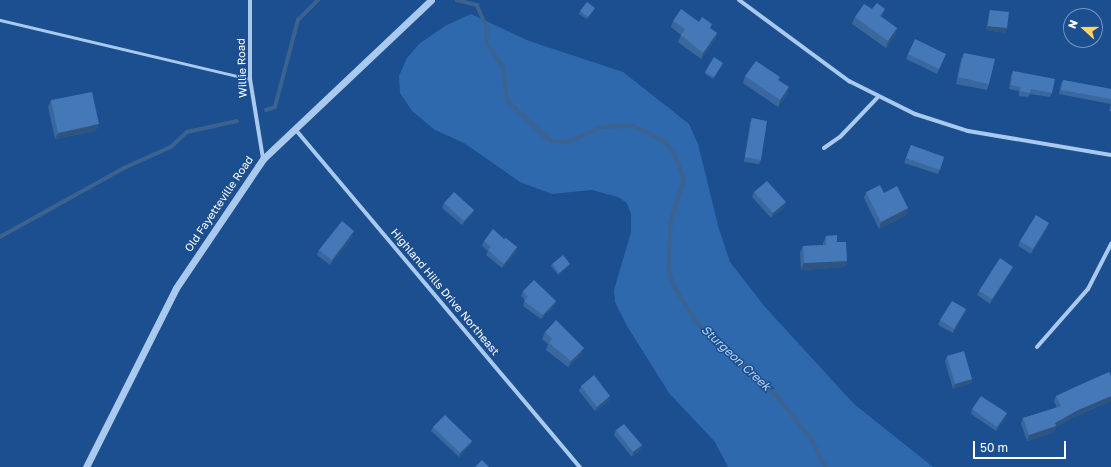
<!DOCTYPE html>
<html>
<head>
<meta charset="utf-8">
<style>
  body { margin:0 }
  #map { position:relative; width:1111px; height:467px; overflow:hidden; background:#1b4f8f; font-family:"Golos Text",sans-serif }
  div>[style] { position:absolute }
  .green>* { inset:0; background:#2e69ad }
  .stream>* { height:3.5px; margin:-1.75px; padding:0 1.75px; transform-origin:1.75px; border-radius:1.75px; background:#3c6290 }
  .service>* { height:3px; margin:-1.5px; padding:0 1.5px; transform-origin:1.5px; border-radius:1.5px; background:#a9c9ee }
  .minor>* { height:4px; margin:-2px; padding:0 2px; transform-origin:2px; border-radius:2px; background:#a9c9ee }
  .tertiary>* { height:7px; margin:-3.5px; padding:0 3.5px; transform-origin:3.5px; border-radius:3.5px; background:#a9c9ee }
  .wall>* { inset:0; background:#3a679d }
  .shaded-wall>* { inset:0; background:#305480 }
  .building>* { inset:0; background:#4478b7 }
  span { translate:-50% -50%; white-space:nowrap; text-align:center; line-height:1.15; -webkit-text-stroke:3px #1b4f8f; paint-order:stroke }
  .street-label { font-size:11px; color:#fff }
  .water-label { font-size:12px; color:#b5d3f5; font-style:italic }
  .north { position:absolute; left:1063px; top:8px; width:40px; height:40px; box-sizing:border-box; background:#1b4f8f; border:1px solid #7695bc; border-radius:50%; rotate:291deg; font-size:11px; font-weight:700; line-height:16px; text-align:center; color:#fff }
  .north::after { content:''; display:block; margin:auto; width:14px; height:18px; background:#ffd166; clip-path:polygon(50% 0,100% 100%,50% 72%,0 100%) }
  .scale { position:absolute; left:973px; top:441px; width:93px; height:18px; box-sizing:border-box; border:2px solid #fff; border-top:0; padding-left:5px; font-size:12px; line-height:14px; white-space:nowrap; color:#fff; -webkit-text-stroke:3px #1b4f8f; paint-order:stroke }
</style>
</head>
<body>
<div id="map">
  <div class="green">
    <i style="clip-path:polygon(471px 14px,529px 41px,623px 72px,689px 124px,698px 144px,719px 229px,730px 262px,765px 307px,854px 404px,933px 467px,728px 467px,715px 442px,669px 393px,627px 326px,615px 302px,614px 290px,631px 232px,631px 214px,627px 203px,618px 197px,592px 190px,552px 194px,520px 182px,464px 143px,435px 130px,412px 111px,400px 93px,399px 76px,407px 58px,419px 44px,445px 26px)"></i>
  </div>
  <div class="stream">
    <i style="left:457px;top:0;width:21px;rotate:14deg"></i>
    <i style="left:477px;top:5px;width:24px;rotate:66deg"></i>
    <i style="left:487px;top:27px;width:16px;rotate:90deg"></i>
    <i style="left:487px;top:43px;width:29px;rotate:56deg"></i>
    <i style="left:503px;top:67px;width:34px;rotate:82deg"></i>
    <i style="left:508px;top:101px;width:52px;rotate:43.5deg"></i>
    <i style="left:546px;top:137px;width:7px;rotate:34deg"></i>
    <i style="left:552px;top:141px;width:16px;rotate:4deg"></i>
    <i style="left:568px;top:142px;width:37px;rotate:-24deg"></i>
    <i style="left:602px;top:127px;width:32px;rotate:-2deg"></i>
    <i style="left:634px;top:126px;width:35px;rotate:27deg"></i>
    <i style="left:665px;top:142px;width:18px;rotate:52deg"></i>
    <i style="left:676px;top:156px;width:26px;rotate:72deg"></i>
    <i style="left:684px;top:181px;width:44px;rotate:107.2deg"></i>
    <i style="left:671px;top:223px;width:45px;rotate:92.5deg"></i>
    <i style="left:669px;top:268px;width:16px;rotate:76deg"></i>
    <i style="left:673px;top:284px;width:40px;rotate:58deg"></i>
    <i style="left:694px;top:318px;width:21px;rotate:49deg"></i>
    <i style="left:708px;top:334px;width:45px;rotate:38.7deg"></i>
    <i style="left:743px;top:362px;width:47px;rotate:45deg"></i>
    <i style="left:776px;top:395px;width:58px;rotate:51.3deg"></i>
    <i style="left:812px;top:440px;width:30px;rotate:63deg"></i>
    <i style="left:266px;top:110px;width:9px;rotate:-18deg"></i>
    <i style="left:275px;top:107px;width:90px;rotate:-75.2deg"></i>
    <i style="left:298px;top:20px;width:28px;rotate:-45deg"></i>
    <i style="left:0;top:237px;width:142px;rotate:-29.1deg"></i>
    <i style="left:124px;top:168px;width:51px;rotate:-24.1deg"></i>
    <i style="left:171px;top:147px;width:22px;rotate:-43deg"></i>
    <i style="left:187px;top:132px;width:51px;rotate:-12.4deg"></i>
  </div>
  <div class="service">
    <i style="left:0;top:20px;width:257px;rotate:13.3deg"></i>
  </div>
  <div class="minor">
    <i style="left:250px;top:0;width:79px;rotate:90deg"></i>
    <i style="left:250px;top:79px;width:80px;rotate:80.7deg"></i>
    <i style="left:739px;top:0;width:137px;rotate:36.4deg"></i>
    <i style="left:849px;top:81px;width:74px;rotate:26.6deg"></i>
    <i style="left:915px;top:114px;width:56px;rotate:17.8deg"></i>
    <i style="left:968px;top:131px;width:145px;rotate:9.5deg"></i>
    <i style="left:295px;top:129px;width:442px;rotate:49.9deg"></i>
    <i style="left:824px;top:148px;width:19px;rotate:-35deg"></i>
    <i style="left:840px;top:137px;width:55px;rotate:-46.5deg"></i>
    <i style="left:1037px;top:347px;width:77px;rotate:-48.7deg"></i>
    <i style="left:1088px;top:289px;width:51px;rotate:-62.9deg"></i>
  </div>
  <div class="tertiary">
    <i style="left:86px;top:467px;width:200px;rotate:-63.3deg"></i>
    <i style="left:176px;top:288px;width:156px;rotate:-56deg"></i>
    <i style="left:263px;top:159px;width:231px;rotate:-43.4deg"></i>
  </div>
  <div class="wall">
    <i style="clip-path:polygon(872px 9px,883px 15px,882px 17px,897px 28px,895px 35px,886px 48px,852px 24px,855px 17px)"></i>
    <i style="clip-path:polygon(594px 10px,587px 19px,579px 14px,580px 11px)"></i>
    <i style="clip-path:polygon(990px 10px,1006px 33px,986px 30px,989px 14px)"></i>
    <i style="clip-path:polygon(673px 21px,699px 22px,717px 33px,715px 40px,701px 59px,678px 42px,681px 35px,671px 27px)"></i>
    <i style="clip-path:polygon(964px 53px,989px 84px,987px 90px,956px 84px,961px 59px)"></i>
    <i style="clip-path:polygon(908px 54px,946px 54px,937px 74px,906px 59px)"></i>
    <i style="clip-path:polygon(722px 65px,713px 79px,705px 74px,705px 72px)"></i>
    <i style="clip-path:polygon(1013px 71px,1052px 93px,1050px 97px,1030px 94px,1028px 97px,1019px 96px,1019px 91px,1009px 89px,1011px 76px)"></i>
    <i style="clip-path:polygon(745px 76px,787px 94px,778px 107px,743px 83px)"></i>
    <i style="clip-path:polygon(1063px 80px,1111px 89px,1111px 111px,1109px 111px,1111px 104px,1059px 94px,1061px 84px)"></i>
    <i style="clip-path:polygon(51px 100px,96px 131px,55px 139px,48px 107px)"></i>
    <i style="clip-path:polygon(752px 118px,761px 160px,759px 164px,744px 162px,750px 123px)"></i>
    <i style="clip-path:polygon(911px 145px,944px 157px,938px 174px,904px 163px)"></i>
    <i style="clip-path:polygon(754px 192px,786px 202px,784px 207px,771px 218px,752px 197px)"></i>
    <i style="clip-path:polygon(866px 192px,884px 193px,908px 208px,906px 215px,879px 229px,864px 198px)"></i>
    <i style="clip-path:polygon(444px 203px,474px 210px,472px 214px,462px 225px,442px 208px)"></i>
    <i style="clip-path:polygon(1048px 227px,1031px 254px,1018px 246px,1020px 241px)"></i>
    <i style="clip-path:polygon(353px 236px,330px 265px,317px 255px,319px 250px)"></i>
    <i style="clip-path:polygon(826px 236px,837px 242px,847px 261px,844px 267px,801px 270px,800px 253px,803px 246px,823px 245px,823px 243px)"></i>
    <i style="clip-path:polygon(504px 239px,517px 247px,516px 252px,502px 268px,486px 255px,488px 251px,482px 246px,484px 241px)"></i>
    <i style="clip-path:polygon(552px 264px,569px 266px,558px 275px,551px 266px)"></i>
    <i style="clip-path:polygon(1011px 271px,990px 304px,977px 295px,979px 291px)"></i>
    <i style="clip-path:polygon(523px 291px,556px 301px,554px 306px,541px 319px,523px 306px,525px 300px,521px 296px)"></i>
    <i style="clip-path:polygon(966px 309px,964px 314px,953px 333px,938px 325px,940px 320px)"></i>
    <i style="clip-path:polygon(545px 332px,584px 348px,581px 354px,568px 367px,546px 350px,548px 344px,542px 339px)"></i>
    <i style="clip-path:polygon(947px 356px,972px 379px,971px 383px,953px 389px,945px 361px)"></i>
    <i style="clip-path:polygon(1111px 376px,1111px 401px,1076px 416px,1056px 427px,1054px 432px,1027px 441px,1021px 424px,1023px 418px,1057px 408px,1054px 401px,1056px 396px)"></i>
    <i style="clip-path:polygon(581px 386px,609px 401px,595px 411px,579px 391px)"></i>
    <i style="clip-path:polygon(972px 409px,1007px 413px,1005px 418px,996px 431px,971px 414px)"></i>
    <i style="clip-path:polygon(433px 427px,472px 441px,470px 445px,459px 457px,431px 431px)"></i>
    <i style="clip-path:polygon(616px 430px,642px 445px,640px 450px,632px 457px,614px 435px)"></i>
  </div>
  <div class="shaded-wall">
    <i style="clip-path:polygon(595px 8px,594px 10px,587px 19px,588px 17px)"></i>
    <i style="clip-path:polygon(885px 9px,883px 15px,878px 22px,880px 16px)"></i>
    <i style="clip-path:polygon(988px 26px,1007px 28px,1006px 33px,986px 30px)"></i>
    <i style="clip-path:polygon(897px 28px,895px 35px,886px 48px,888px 41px)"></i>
    <i style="clip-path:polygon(717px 33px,715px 40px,701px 59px,703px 53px)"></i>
    <i style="clip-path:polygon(789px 87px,787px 94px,778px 107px,780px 100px)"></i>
    <i style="clip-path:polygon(99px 124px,96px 131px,55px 139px,58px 133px)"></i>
    <i style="clip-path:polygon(786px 202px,784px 207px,771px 218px,773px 213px)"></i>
    <i style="clip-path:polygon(908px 208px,906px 215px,879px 229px,881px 222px)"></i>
    <i style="clip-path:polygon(474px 210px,472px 214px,462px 225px,464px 221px)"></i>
    <i style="clip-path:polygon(1049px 223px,1048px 227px,1031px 254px,1033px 249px)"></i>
    <i style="clip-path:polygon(354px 231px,353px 236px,330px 265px,332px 260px)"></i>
    <i style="clip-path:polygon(517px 247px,516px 252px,502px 268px,504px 264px)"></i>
    <i style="clip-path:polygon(847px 261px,844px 267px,801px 270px,804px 263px)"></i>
    <i style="clip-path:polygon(570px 264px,569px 266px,558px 275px,559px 273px)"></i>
    <i style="clip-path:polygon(1013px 267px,1011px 271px,990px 304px,992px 299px)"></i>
    <i style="clip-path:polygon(556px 301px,554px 306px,541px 319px,543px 315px)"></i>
    <i style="clip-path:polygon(966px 309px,964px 314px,953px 333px,954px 329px)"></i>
    <i style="clip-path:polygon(584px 348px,581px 354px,568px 367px,571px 361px)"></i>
    <i style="clip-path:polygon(972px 379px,971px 383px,953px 389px,955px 384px)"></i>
    <i style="clip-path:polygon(610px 396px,609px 401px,595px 411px,597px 407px)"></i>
    <i style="clip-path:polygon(1111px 396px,1111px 401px,1076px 416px,1056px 427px,1054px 432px,1027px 441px,1029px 435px,1055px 423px,1078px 410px)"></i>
    <i style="clip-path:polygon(1007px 413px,1005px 418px,996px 431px,997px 427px)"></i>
    <i style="clip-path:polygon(472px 441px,470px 445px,459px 457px,460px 453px)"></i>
    <i style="clip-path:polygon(642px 445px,640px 450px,632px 457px,633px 452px)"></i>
  </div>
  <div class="building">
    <i style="clip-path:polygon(587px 2px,595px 8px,588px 17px,580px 11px)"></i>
    <i style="clip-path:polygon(877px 3px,885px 9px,880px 16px,897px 28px,888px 41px,855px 17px,864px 4px,872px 9px)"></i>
    <i style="clip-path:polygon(681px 9px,699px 22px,702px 17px,712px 24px,710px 28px,717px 33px,703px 53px,681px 35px,685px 29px,673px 21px)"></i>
    <i style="clip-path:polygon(990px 10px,1009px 12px,1007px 28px,988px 26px)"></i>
    <i style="clip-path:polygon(915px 39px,946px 54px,939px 69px,908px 54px)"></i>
    <i style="clip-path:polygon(964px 53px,995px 59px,989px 84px,958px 77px)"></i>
    <i style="clip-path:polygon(714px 57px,723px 63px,714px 77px,705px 72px)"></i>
    <i style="clip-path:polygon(756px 61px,780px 77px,778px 80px,789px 87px,780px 100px,745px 76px)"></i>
    <i style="clip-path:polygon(1013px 71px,1055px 79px,1052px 93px,1031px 89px,1030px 93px,1020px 91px,1021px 87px,1011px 85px)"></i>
    <i style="clip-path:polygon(1063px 80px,1111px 89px,1111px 99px,1061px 90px)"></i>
    <i style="clip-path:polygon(92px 92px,99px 124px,58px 133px,51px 100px)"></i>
    <i style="clip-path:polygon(752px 118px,767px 121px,761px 160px,745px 157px)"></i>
    <i style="clip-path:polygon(911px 145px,944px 157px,940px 170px,906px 158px)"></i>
    <i style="clip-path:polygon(767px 181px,786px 202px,773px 213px,754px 192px)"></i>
    <i style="clip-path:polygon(880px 185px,884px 193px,897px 186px,908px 208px,881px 222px,866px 192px)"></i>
    <i style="clip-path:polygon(454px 192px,474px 210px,464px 221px,444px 203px)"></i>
    <i style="clip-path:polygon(1036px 215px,1049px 223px,1033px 249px,1020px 241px)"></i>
    <i style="clip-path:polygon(342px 221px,354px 231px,332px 260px,319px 250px)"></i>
    <i style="clip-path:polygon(493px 229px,504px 239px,506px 238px,517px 247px,504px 264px,488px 250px,491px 247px,484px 241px)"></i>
    <i style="clip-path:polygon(837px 235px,837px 242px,846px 242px,847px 261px,804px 263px,803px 246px,826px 245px,826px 236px)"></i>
    <i style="clip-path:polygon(563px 255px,570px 264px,559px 273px,552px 264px)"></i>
    <i style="clip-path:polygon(1000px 258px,1013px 267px,992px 299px,979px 291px)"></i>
    <i style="clip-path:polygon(534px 280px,556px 301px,543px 315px,524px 301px,528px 297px,523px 291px)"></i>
    <i style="clip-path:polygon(952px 301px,966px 309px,954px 329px,940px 320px)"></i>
    <i style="clip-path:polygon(556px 320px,584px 348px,571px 361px,549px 343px,552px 339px,545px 332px)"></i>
    <i style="clip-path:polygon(964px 351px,972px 379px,955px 384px,947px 356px)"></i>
    <i style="clip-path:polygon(1109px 372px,1111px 376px,1111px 396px,1078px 410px,1055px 423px,1056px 426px,1029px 435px,1023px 418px,1061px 406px,1056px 396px,1073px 388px)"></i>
    <i style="clip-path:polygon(594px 375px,610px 396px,597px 407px,581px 386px)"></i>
    <i style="clip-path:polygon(981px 396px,1007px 413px,997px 427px,972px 409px)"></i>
    <i style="clip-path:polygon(445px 415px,472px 441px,460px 453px,433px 427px)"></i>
    <i style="clip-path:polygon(624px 424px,642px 445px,633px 452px,616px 430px)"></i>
    <i style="clip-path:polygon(482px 460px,489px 467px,475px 467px)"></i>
  </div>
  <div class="street-label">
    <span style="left:242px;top:68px;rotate:-92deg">Willie Road</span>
    <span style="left:219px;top:204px;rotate:-56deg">Old Fayetteville Road</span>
    <span style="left:445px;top:292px;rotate:50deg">Highland Hills Drive Northeast</span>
  </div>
  <div class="water-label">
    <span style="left:736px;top:358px;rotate:43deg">Sturgeon Creek</span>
  </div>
  <div class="north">N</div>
  <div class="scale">50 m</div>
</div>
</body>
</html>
